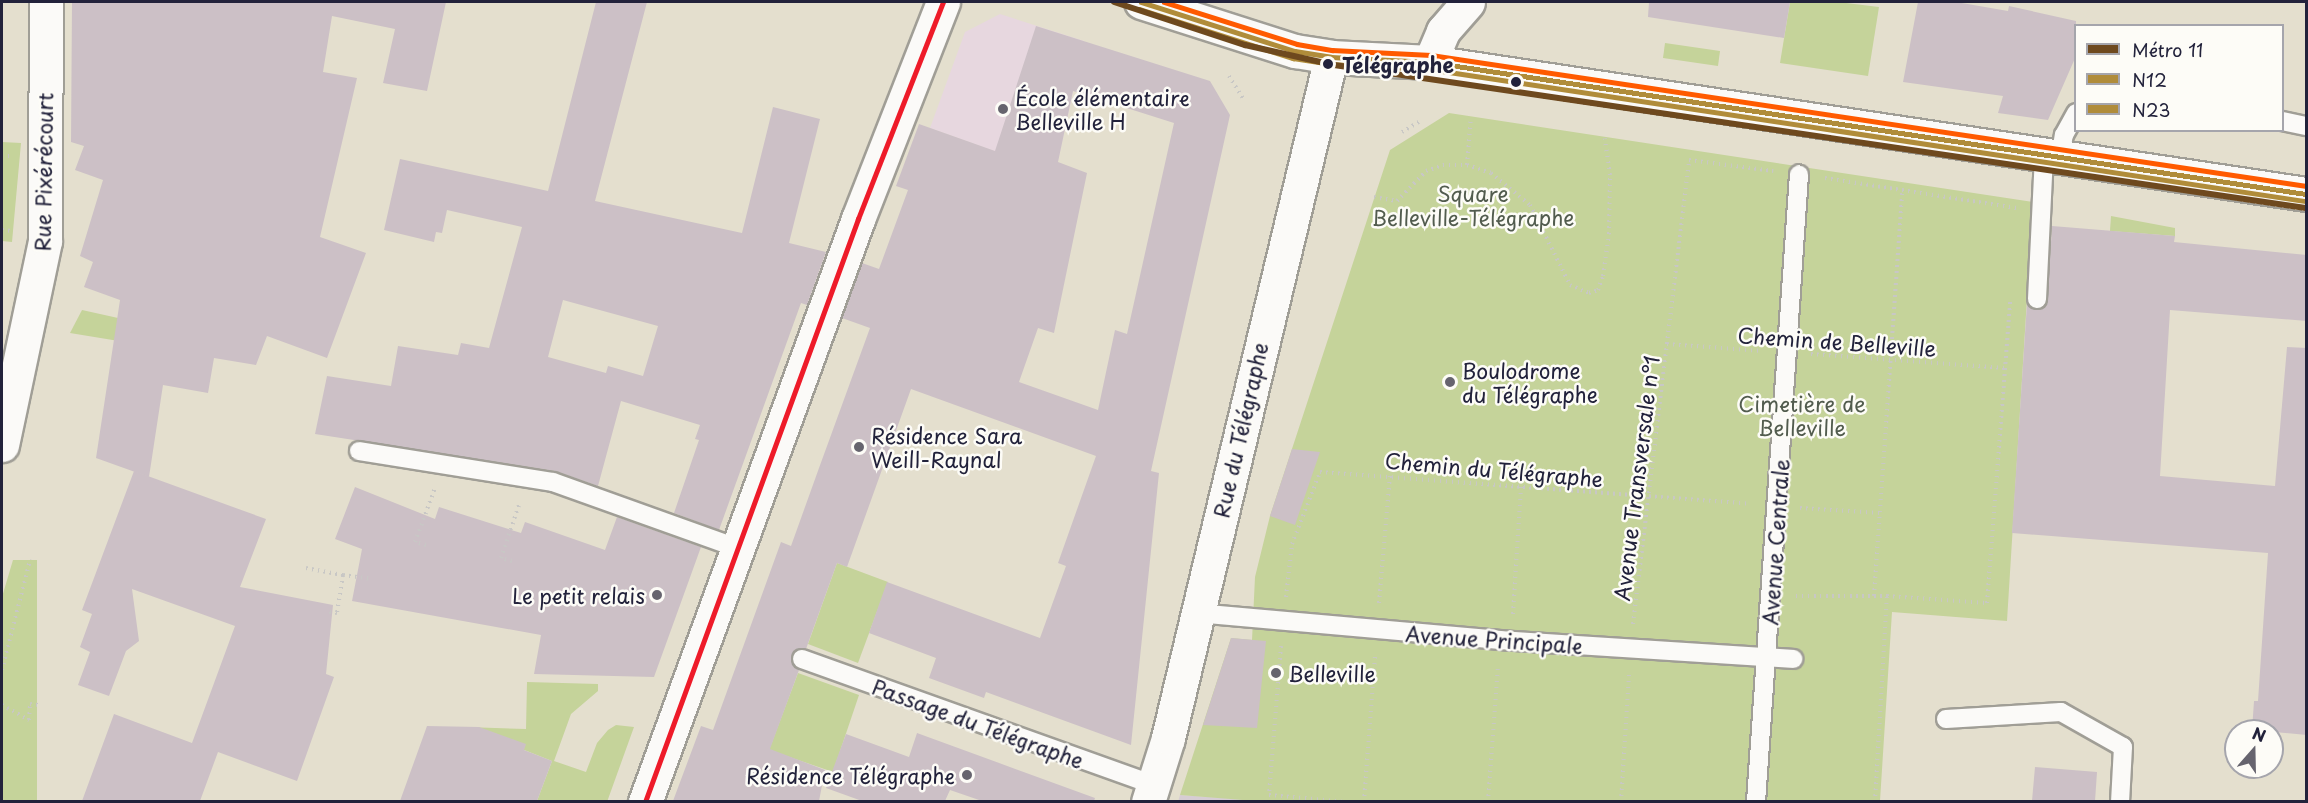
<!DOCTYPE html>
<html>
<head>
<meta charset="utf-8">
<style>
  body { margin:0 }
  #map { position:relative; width:2308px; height:803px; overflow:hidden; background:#e4dfce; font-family:"Playpen Sans",sans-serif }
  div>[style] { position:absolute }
  .built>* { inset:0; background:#e7d7df }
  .industrial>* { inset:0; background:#d6cdd3 }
  .green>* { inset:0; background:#c5d39a }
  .building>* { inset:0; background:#ccc0c6 }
  .path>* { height:4px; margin-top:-2px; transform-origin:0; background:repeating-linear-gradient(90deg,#c8c7c5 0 1.5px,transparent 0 6px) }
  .roads { filter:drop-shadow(2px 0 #a09e96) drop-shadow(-2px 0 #a09e96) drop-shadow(0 2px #a09e96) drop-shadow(0 -2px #a09e96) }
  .lane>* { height:18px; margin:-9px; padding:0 9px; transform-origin:9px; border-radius:9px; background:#fbfaf8 }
  .street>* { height:33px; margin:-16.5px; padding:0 16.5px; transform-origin:16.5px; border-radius:16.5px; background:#fbfaf8 }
  .secondary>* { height:33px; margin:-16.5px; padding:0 16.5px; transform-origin:16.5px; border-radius:16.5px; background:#fbfaf8 }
  .bus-1>* { height:4.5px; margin:-2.25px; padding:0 2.25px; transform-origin:2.25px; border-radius:2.25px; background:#b08c3a }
  .bus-2>* { height:4.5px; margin:-2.25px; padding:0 2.25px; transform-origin:2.25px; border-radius:2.25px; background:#b08c3a }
  .bus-3>* { height:4.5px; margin:-2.25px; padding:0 2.25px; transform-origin:2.25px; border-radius:2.25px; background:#ff5a00 }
  .bus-4>* { height:4.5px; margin:-2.25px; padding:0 2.25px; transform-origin:2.25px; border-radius:2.25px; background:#ee1b29 }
  .metro-1>* { height:6px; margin:-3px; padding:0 3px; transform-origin:3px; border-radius:3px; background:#6e491e }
  .dots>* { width:16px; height:16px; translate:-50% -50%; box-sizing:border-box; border:3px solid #fdfcf7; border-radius:50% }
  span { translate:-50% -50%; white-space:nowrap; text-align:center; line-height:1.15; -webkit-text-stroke:5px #fdfcf7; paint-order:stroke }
  .stop-label { font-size:21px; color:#22223b; font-weight:700 }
  .left { translate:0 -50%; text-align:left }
  .poi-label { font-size:21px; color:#22223b }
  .right { translate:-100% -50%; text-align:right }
  .street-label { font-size:21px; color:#22223b }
  .park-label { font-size:21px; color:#525c4e }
  .frame { position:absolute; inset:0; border:3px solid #22223b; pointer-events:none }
  .legend { position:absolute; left:2074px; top:24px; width:210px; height:108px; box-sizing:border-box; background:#fdfcf7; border:2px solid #a5a5ac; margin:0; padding:8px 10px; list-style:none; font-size:18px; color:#22223b }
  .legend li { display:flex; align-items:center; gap:12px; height:30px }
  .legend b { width:30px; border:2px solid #a5a5ac }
  .north { position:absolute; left:2224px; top:719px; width:60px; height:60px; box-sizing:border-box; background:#fdfcf7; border:2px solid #a5a5ac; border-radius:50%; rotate:20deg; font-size:16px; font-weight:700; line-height:24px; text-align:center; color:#22223b }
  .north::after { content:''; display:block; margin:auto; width:21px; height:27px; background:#66646e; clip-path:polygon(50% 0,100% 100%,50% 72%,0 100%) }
</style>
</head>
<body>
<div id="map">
  <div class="built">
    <i style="clip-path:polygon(1000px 14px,1084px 41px,1054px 179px,1052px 172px,930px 128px,965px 32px)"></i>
  </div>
  <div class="industrial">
    <i style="clip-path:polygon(1180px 795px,1268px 801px,1178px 802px)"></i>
  </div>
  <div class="green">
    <i style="clip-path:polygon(1790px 2px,1838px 2px,1879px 7px,1868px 76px,1780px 63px)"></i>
    <i style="clip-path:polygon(1665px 43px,1720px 51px,1718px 66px,1663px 58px)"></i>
    <i style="clip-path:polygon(1449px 113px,2033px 202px,2007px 621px,1892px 612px,1880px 801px,1268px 802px,1180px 795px,1231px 638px,1252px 640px,1255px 577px,1270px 516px,1390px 150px)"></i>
    <i style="clip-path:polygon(2px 142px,21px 143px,12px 242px,2px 241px)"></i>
    <i style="clip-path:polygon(2111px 216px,2175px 228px,2175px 236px,2110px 231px)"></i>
    <i style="clip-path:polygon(82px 310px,118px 318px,137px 344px,70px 333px)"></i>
    <i style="clip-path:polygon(13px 560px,37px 560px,37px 801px,2px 801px,2px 597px)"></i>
    <i style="clip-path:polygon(837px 563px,888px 582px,858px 663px,808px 644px)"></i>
    <i style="clip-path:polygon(798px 673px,859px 695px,833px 772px,769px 750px)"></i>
    <i style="clip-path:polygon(527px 682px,598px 684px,598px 691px,571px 714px,554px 761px,586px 772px,597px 743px,608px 730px,616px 725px,634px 727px,607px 802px,537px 801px,552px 761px,466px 727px,526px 729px)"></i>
  </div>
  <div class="building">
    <i style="clip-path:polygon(72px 2px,446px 2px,427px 91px,383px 83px,395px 29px,332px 16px,323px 72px,357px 78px,320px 237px,366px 253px,327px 358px,267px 336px,256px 365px,214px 358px,208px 393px,163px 385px,149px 477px,96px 458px,120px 300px,84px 287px,93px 262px,80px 256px,103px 180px,75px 170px,84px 146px,71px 142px)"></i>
    <i style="clip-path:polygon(evenodd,596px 2px,647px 2px,595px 201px,742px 233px,773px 107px,820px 119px,789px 243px,826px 252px,807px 305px,801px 303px,719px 530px,674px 513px,699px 440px,695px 439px,700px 425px,621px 401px,598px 486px,555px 471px,315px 434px,327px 376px,391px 386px,398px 346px,458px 355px,461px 343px,489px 348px,522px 227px,447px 210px,442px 233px,436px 232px,434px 242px,384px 230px,400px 159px,548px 191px,596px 2px,563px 300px,658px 326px,643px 376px,608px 366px,606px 373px,548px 357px,563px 300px)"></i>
    <i style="clip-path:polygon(1649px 2px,1790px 2px,1784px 38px,1648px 17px)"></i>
    <i style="clip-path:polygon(1918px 2px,1956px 2px,2008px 11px,2009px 6px,2076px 21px,2076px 56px,2048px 120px,1998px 113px,2003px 96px,1903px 82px)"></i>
    <i style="clip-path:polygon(evenodd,1036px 26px,1210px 81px,1230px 115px,1151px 471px,1159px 473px,1131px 745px,986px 692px,984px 698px,929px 678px,936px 658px,869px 633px,887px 582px,1040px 638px,1066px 566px,1058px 563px,1096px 456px,911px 389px,847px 567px,837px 563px,806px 649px,799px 648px,792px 655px,793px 666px,799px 670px,770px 749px,825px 770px,819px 801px,673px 801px,701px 726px,713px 730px,781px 542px,791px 546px,819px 468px,870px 328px,842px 318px,862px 263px,879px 269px,908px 190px,896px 186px,919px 124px,995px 151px,1036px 26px,1073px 91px,1174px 123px,1127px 334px,1115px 330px,1098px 410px,1019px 382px,1038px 328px,1054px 333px,1087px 173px,1058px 162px,1073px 91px)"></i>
    <i style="clip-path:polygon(2052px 226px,2175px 236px,2174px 242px,2307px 255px,2307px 321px,2170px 310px,2160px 476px,2275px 486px,2287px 347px,2307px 348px,2307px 735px,2252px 730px,2254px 701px,2258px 701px,2268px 553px,2012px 533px,2027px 303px,2036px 310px,2047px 305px)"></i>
    <i style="clip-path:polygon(1292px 449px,1320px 452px,1295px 525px,1270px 516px)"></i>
    <i style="clip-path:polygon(134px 471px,266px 519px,240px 587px,333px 605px,326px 674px,334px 677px,297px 781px,218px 752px,200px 801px,82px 801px,114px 714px,192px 743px,235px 626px,132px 589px,139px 641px,126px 651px,109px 696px,78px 685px,90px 652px,80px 647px,92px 614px,82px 610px)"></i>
    <i style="clip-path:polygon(355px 487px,435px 519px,439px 507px,521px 533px,525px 522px,605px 550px,617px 517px,701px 547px,654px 677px,534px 674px,541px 635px,352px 601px,362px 549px,335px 539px)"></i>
    <i style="clip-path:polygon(1231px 638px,1266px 641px,1257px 728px,1203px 725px)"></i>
    <i style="clip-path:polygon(427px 726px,479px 727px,526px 744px,524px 750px,552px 761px,537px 801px,400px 801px)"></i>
    <i style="clip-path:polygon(917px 733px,1095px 798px,1094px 801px,982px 801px,950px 790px,945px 801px,862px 801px,826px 788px,846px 734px,909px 757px)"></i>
    <i style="clip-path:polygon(2035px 767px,2097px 772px,2095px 801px,2032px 801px)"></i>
  </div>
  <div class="path">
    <i style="left:1229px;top:76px;width:26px;rotate:58deg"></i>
    <i style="left:1402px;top:132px;width:23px;rotate:-31deg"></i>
    <i style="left:2px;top:156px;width:11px"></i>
    <i style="left:1467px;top:165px;width:25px;rotate:18deg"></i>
    <i style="left:1491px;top:173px;width:50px;rotate:39.4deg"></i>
    <i style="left:1530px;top:205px;width:89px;rotate:63.4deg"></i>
    <i style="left:1570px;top:285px;width:21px;rotate:23deg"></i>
    <i style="left:1589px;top:293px;width:9px;rotate:-18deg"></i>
    <i style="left:1598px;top:290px;width:15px;rotate:-70deg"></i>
    <i style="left:1603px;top:276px;width:42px;rotate:-81.9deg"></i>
    <i style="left:1609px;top:234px;width:59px;rotate:-89deg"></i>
    <i style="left:1610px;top:175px;width:37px;rotate:-98deg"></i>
    <i style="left:1825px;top:178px;width:194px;rotate:8.9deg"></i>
    <i style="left:1374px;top:197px;width:23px;rotate:10deg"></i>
    <i style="left:1397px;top:201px;width:42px;rotate:-46deg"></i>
    <i style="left:1426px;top:171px;width:18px;rotate:-19deg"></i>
    <i style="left:1443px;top:165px;width:24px"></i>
    <i style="left:1467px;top:165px;width:48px;rotate:-85.2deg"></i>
    <i style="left:2px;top:230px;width:10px;rotate:6deg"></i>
    <i style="left:1667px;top:344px;width:95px;rotate:4.2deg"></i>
    <i style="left:1811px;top:354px;width:195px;rotate:4.1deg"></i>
    <i style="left:1800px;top:508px;width:80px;rotate:3.6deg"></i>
    <i style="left:426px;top:545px;width:11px;rotate:-165deg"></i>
    <i style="left:415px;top:542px;width:58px;rotate:-69.7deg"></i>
    <i style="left:512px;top:561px;width:11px;rotate:-165deg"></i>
    <i style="left:501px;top:558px;width:59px;rotate:-71.3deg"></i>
    <i style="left:306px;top:568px;width:38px;rotate:11deg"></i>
    <i style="left:343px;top:575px;width:38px;rotate:99deg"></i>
    <i style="left:337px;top:613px;width:11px;rotate:-170deg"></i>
    <i style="left:343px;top:575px;width:29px;rotate:8deg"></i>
    <i style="left:1796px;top:596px;width:91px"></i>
    <i style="left:1874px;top:596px;width:406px;rotate:-86deg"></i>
    <i style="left:1286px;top:597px;width:53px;rotate:-83.5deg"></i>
    <i style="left:1292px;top:544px;width:77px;rotate:-68.7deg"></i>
    <i style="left:1320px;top:472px;width:432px;rotate:4.2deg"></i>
    <i style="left:1379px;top:603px;width:128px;rotate:-85.1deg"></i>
    <i style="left:1513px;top:614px;width:128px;rotate:-86.4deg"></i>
    <i style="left:1633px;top:624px;width:467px;rotate:-83.1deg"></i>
    <i style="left:1689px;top:160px;width:85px;rotate:7.5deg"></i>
    <i style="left:1281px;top:646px;width:149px;rotate:94.6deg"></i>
    <i style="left:1269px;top:795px;width:78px;rotate:5.1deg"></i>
    <i style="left:2px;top:670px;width:114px;rotate:-75.7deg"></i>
    <i style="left:2px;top:705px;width:31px;rotate:29deg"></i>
    <i style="left:29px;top:720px;width:16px;rotate:-86deg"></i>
    <i style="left:30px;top:704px;width:8px;rotate:7deg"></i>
    <i style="left:1364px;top:802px;width:147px;rotate:-85.7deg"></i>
    <i style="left:1488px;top:802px;width:137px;rotate:-85.8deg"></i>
    <i style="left:1621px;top:802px;width:128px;rotate:-86.4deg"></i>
    <i style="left:1875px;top:802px;width:206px;rotate:-86.7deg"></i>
    <i style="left:1887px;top:596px;width:100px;rotate:4deg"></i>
    <i style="left:1987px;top:603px;width:302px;rotate:-85.6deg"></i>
  </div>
  <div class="roads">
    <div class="lane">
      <i style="left:2282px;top:121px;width:25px;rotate:12deg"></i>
      <i style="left:2060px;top:159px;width:24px;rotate:-81deg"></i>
      <i style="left:2064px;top:135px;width:25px;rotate:-61deg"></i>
      <i style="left:2037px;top:299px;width:143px;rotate:-87.2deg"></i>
      <i style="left:359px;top:451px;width:196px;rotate:9.1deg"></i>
      <i style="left:553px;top:482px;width:199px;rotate:19.7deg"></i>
      <i style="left:1197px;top:613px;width:304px;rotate:5.1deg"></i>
      <i style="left:1500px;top:640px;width:294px;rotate:3.7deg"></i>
      <i style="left:802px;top:659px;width:374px;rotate:19.7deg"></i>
      <i style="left:1946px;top:719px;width:115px;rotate:-3.5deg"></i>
      <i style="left:2061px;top:712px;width:71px;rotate:29.4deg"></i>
      <i style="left:2123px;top:747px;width:55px;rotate:93.1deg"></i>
      <i style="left:1756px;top:802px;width:629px;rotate:-86.08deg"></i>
    </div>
    <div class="street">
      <i style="left:1430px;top:62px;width:34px;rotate:-67deg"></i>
      <i style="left:1443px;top:31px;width:38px;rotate:-49deg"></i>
      <i style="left:2px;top:445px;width:208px;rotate:-78.1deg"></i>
      <i style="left:45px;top:241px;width:239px;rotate:-89.8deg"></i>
      <i style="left:645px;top:802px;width:621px;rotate:-69.93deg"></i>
      <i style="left:858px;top:219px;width:233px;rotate:-68.6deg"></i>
      <i style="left:1148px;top:802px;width:67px;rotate:-72.6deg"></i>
      <i style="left:1168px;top:738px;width:700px;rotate:-76.54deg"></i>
    </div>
    <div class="secondary">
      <i style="left:1141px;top:2px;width:162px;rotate:17.7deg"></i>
      <i style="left:1295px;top:51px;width:36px;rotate:9deg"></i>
      <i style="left:1331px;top:57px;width:99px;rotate:2.9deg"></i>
      <i style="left:1430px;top:62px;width:886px;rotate:8.57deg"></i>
    </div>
  </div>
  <div class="bus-1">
    <i style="left:1141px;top:2px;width:162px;rotate:17.7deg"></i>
    <i style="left:1295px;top:51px;width:36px;rotate:9deg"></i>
    <i style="left:1331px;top:57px;width:99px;rotate:2.9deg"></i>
    <i style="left:1430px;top:62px;width:886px;rotate:8.57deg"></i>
  </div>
  <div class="bus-2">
    <i style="left:1139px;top:9px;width:162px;rotate:17.7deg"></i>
    <i style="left:1293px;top:58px;width:37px;rotate:9deg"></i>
    <i style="left:1330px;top:64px;width:99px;rotate:2.9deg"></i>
    <i style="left:1429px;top:69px;width:886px;rotate:8.57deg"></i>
  </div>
  <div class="bus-3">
    <i style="left:1164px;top:2px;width:139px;rotate:17.5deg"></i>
    <i style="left:1297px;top:44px;width:36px;rotate:10deg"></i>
    <i style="left:1332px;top:50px;width:99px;rotate:2.9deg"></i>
    <i style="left:1431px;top:55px;width:885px;rotate:8.51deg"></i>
  </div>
  <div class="bus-4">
    <i style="left:645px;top:802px;width:621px;rotate:-69.93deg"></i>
    <i style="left:858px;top:219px;width:233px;rotate:-68.6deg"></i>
  </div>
  <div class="metro-1">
    <i style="left:1114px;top:2px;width:138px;rotate:18.2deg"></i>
    <i style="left:1245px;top:45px;width:91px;rotate:12.7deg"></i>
    <i style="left:1334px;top:65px;width:982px;rotate:8.37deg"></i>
  </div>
  <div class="dots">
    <i style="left:1328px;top:64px;background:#22223b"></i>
    <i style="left:1516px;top:82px;background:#22223b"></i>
    <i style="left:1003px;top:109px;background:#66646e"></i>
    <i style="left:1450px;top:382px;background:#66646e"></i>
    <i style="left:859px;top:447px;background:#66646e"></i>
    <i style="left:657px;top:595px;background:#66646e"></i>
    <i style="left:1276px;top:673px;background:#66646e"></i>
    <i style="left:967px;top:775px;background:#66646e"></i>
  </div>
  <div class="stop-label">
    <span class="left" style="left:1342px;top:64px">Télégraphe</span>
  </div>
  <div class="poi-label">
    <span class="left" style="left:1015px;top:109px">École élémentaire<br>Belleville H</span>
    <span class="left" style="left:1462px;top:382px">Boulodrome<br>du Télégraphe</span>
    <span class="left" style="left:871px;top:447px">Résidence Sara<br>Weill-Raynal</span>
    <span class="right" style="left:645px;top:595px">Le petit relais</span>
    <span class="left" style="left:1288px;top:673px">Belleville</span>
    <span class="right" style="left:955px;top:775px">Résidence Télégraphe</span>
  </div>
  <div class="street-label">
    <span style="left:43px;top:172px;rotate:-89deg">Rue Pixérécourt</span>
    <span style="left:1837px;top:341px;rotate:4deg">Chemin de Belleville</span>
    <span style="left:1240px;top:430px;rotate:-77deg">Rue du Télégraphe</span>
    <span style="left:1494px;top:469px;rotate:5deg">Chemin du Télégraphe</span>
    <span style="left:1636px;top:478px;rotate:-83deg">Avenue Transversale n°1</span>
    <span style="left:1775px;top:542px;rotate:-86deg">Avenue Centrale</span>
    <span style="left:1494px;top:639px;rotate:4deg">Avenue Principale</span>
    <span style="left:978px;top:723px;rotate:20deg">Passage du Télégraphe</span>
  </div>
  <div class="park-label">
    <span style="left:1473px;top:205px">Square<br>Belleville-Télégraphe</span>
    <span style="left:1802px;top:415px">Cimetière de<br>Belleville</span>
  </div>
  <div class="frame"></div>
  <ul class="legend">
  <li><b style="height:8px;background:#6e491e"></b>Métro 11</li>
  <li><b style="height:8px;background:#b08c3a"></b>N12</li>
  <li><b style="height:8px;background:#b08c3a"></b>N23</li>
  </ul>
  <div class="north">N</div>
</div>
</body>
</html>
